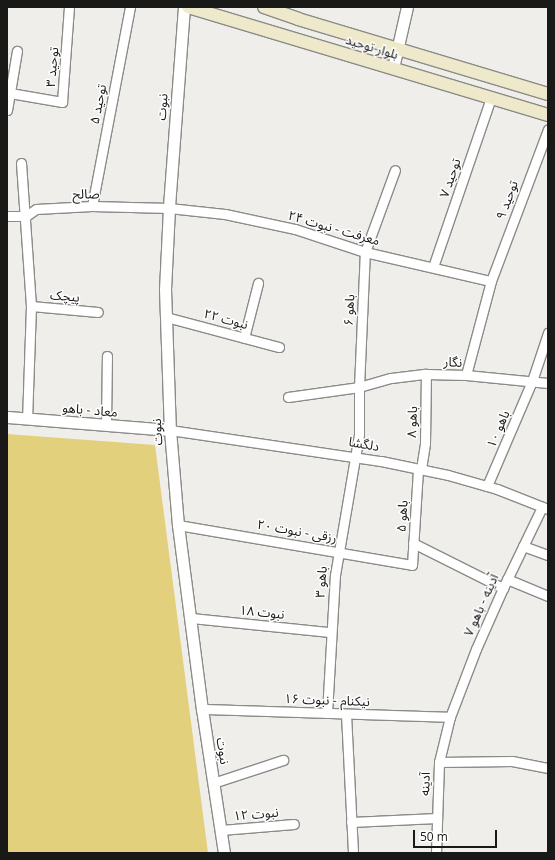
<!DOCTYPE html>
<html>
<head>
<meta charset="utf-8">
<style>
  body { margin:0 }
  #map { position:relative; width:555px; height:860px; overflow:hidden; background:#efeeeb; font-family:"Open Sans","Noto Sans Arabic",sans-serif }
  div>[style] { position:absolute }
  .green>* { inset:0; background:#e2d07c }
  .roads { filter:drop-shadow(1px 0 #8b8b88) drop-shadow(-1px 0 #8b8b88) drop-shadow(0 1px #8b8b88) drop-shadow(0 -1px #8b8b88) }
  .minor>* { height:9px; margin:-4.5px; padding:0 4.5px; transform-origin:4.5px; border-radius:4.5px; background:#fff }
  .tertiary>* { height:11px; margin:-5.5px; padding:0 5.5px; transform-origin:5.5px; border-radius:5.5px; background:#fff }
  .secondary>* { height:12px; margin:-6px; padding:0 6px; transform-origin:6px; border-radius:6px; background:#efe9cc }
  span { translate:-50% -50%; white-space:nowrap; text-align:center; line-height:1.15; -webkit-text-stroke:3px #fff; paint-order:stroke }
  .street-label { font-size:13px; color:#191918 }
  .frame { position:absolute; inset:0; border:8px solid #191918; pointer-events:none }
  .scale { position:absolute; left:413px; top:830px; width:84px; height:18px; box-sizing:border-box; border:2px solid #191918; border-top:0; padding-left:5px; font-size:12px; line-height:14px; white-space:nowrap; color:#191918; -webkit-text-stroke:3px #fff; paint-order:stroke }
</style>
</head>
<body>
<div id="map">
  <div class="green">
    <i style="clip-path:polygon(7px 434px,155px 445px,208px 853px,7px 853px)"></i>
  </div>
  <div class="roads">
    <div class="minor">
      <i style="left:10px;top:93px;width:53px;rotate:9.8deg"></i>
      <i style="left:62px;top:102px;width:95px;rotate:-85.8deg"></i>
      <i style="left:7px;top:110px;width:60px;rotate:-80.4deg"></i>
      <i style="left:21px;top:163px;width:143px;rotate:86deg"></i>
      <i style="left:31px;top:306px;width:112px;rotate:92deg"></i>
      <i style="left:92px;top:206px;width:203px;rotate:-79.2deg"></i>
      <i style="left:7px;top:216px;width:19px"></i>
      <i style="left:26px;top:216px;width:12px;rotate:-35deg"></i>
      <i style="left:36px;top:209px;width:56px;rotate:-3.1deg"></i>
      <i style="left:92px;top:206px;width:77px;rotate:1.5deg"></i>
      <i style="left:169px;top:208px;width:56px;rotate:6.1deg"></i>
      <i style="left:225px;top:214px;width:72px;rotate:12.1deg"></i>
      <i style="left:295px;top:229px;width:74px;rotate:18.2deg"></i>
      <i style="left:365px;top:252px;width:129px;rotate:13deg"></i>
      <i style="left:433px;top:267px;width:179px;rotate:-71.1deg"></i>
      <i style="left:31px;top:306px;width:67px;rotate:5.1deg"></i>
      <i style="left:166px;top:317px;width:117px;rotate:14.9deg"></i>
      <i style="left:244px;top:338px;width:57px;rotate:-75.7deg"></i>
      <i style="left:466px;top:375px;width:97px;rotate:-75.1deg"></i>
      <i style="left:491px;top:281px;width:162px;rotate:-69.4deg"></i>
      <i style="left:288px;top:397px;width:72px;rotate:-8deg"></i>
      <i style="left:359px;top:387px;width:33px;rotate:-16deg"></i>
      <i style="left:391px;top:378px;width:35px;rotate:-7deg"></i>
      <i style="left:426px;top:374px;width:40px;rotate:1.4deg"></i>
      <i style="left:466px;top:375px;width:82px;rotate:5.6deg"></i>
      <i style="left:106px;top:425px;width:69px;rotate:-89.2deg"></i>
      <i style="left:170px;top:430px;width:213px;rotate:8.4deg"></i>
      <i style="left:381px;top:461px;width:68px;rotate:11.8deg"></i>
      <i style="left:448px;top:475px;width:51px;rotate:15.9deg"></i>
      <i style="left:497px;top:489px;width:55px;rotate:21.4deg"></i>
      <i style="left:421px;top:469px;width:26px;rotate:-81deg"></i>
      <i style="left:425px;top:443px;width:69px;rotate:-89.2deg"></i>
      <i style="left:487px;top:486px;width:114px;rotate:-66.8deg"></i>
      <i style="left:532px;top:381px;width:51px;rotate:-71.6deg"></i>
      <i style="left:178px;top:525px;width:237px;rotate:9.7deg"></i>
      <i style="left:412px;top:565px;width:96px;rotate:-86.4deg"></i>
      <i style="left:413px;top:543px;width:101px;rotate:26.6deg"></i>
      <i style="left:523px;top:546px;width:27px;rotate:20deg"></i>
      <i style="left:507px;top:579px;width:44px;rotate:22.5deg"></i>
      <i style="left:191px;top:618px;width:140px;rotate:5.8deg"></i>
      <i style="left:202px;top:709px;width:248px;rotate:1.8deg"></i>
      <i style="left:327px;top:713px;width:138px;rotate:-86.7deg"></i>
      <i style="left:335px;top:575px;width:143px;rotate:-80.3deg"></i>
      <i style="left:359px;top:434px;width:47px;rotate:-90deg"></i>
      <i style="left:359px;top:387px;width:135px;rotate:-87.5deg"></i>
      <i style="left:365px;top:252px;width:87px;rotate:-69.9deg"></i>
      <i style="left:346px;top:714px;width:139px;rotate:87.1deg"></i>
      <i style="left:439px;top:762px;width:73px;rotate:-0.8deg"></i>
      <i style="left:512px;top:761px;width:37px;rotate:11deg"></i>
      <i style="left:213px;top:783px;width:74px;rotate:-18.2deg"></i>
      <i style="left:351px;top:822px;width:86px;rotate:-2.7deg"></i>
      <i style="left:221px;top:830px;width:73px;rotate:-4.7deg"></i>
      <i style="left:436px;top:853px;width:91px;rotate:-88.1deg"></i>
      <i style="left:439px;top:762px;width:46px;rotate:-76.3deg"></i>
      <i style="left:450px;top:717px;width:73px;rotate:-69.1deg"></i>
      <i style="left:476px;top:649px;width:67px;rotate:-66.1deg"></i>
      <i style="left:503px;top:588px;width:90px;rotate:-64.3deg"></i>
    </div>
    <div class="tertiary">
      <i style="left:184px;top:7px;width:202px;rotate:94.3deg"></i>
      <i style="left:169px;top:208px;width:81px;rotate:92.8deg"></i>
      <i style="left:165px;top:289px;width:141px;rotate:88deg"></i>
      <i style="left:170px;top:430px;width:95px;rotate:85.2deg"></i>
      <i style="left:178px;top:525px;width:186px;rotate:82.6deg"></i>
      <i style="left:202px;top:709px;width:146px;rotate:81.3deg"></i>
      <i style="left:393px;top:68px;width:63px;rotate:-77.1deg"></i>
      <i style="left:7px;top:417px;width:164px;rotate:4.6deg"></i>
    </div>
    <div class="secondary">
      <i style="left:188px;top:7px;width:376px;rotate:16.7deg"></i>
      <i style="left:264px;top:7px;width:36px;rotate:19deg"></i>
      <i style="left:298px;top:19px;width:261px;rotate:16.7deg"></i>
    </div>
  </div>
  <div class="street-label">
    <span style="left:372px;top:47px;rotate:17deg">بلوار توحید</span>
    <span style="left:52px;top:67px;rotate:-85deg">توحید ۳</span>
    <span style="left:98px;top:104px;rotate:-79deg">توحید ۵</span>
    <span style="left:162px;top:107px;rotate:-86deg">نبوت</span>
    <span style="left:450px;top:178px;rotate:-71deg">توحید ۷</span>
    <span style="left:86px;top:194px;rotate:-1deg">صالح</span>
    <span style="left:507px;top:200px;rotate:-70deg">توحید ۹</span>
    <span style="left:334px;top:228px;rotate:16deg">معرفت - نبوت ۲۴</span>
    <span style="left:65px;top:296px;rotate:5deg">پیچک</span>
    <span style="left:349px;top:310px;rotate:-87deg">باهو ۶</span>
    <span style="left:226px;top:319px;rotate:15deg">نبوت ۲۲</span>
    <span style="left:453px;top:362px;rotate:3deg">نگار</span>
    <span style="left:90px;top:410px;rotate:5deg">معاد - باهو</span>
    <span style="left:412px;top:422px;rotate:-88deg">باهو ۸</span>
    <span style="left:498px;top:429px;rotate:-67deg">باهو ۱۰</span>
    <span style="left:157px;top:432px;rotate:-93deg">نبوت</span>
    <span style="left:364px;top:444px;rotate:10deg">دلگشا</span>
    <span style="left:402px;top:516px;rotate:-86deg">باهو ۵</span>
    <span style="left:297px;top:531px;rotate:10deg">رزقی - نبوت ۲۰</span>
    <span style="left:321px;top:582px;rotate:-85deg">باهو ۳</span>
    <span style="left:481px;top:605px;rotate:-66deg">آدینه - باهو ۷</span>
    <span style="left:262px;top:612px;rotate:6deg">نبوت ۱۸</span>
    <span style="left:327px;top:700px;rotate:2deg">نیکنام - نبوت ۱۶</span>
    <span style="left:223px;top:751px;rotate:81deg">نبوت</span>
    <span style="left:425px;top:784px;rotate:-88deg">آدینه</span>
    <span style="left:256px;top:814px;rotate:-5deg">نبوت ۱۲</span>
  </div>
  <div class="frame"></div>
  <div class="scale">50 m</div>
</div>
</body>
</html>
